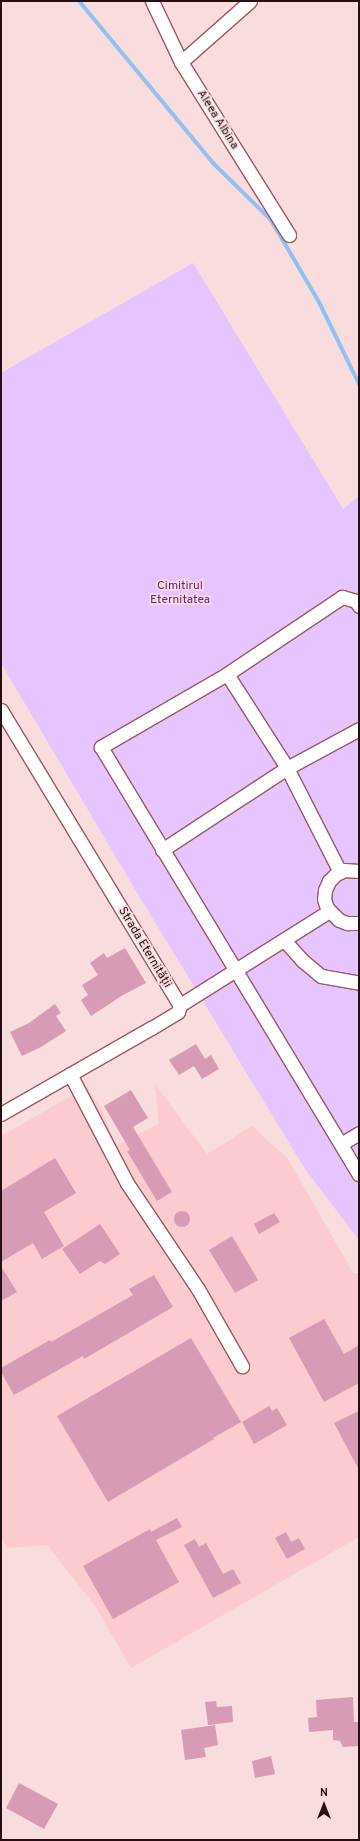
<!DOCTYPE html>
<html>
<head>
<meta charset="utf-8">
<style>
  body { margin:0 }
  #map { position:relative; width:360px; height:1841px; overflow:hidden; background:#f8dcde; font-family:Overpass,sans-serif }
  div>[style] { position:absolute }
  .built>* { inset:0; background:#fbcbd0 }
  .green>* { inset:0; background:#e6c4fe }
  .stream>* { height:4px; margin:-2px; padding:0 2px; transform-origin:2px; border-radius:2px; background:#94c0f0 }
  .building>* { inset:0; background:#d79bb5 }
  .round { border-radius:50% }
  .roads { filter:drop-shadow(1px 0 #985b63) drop-shadow(-1px 0 #985b63) drop-shadow(0 1px #985b63) drop-shadow(0 -1px #985b63) }
  .minor>* { height:13px; margin:-6.5px; padding:0 6.5px; transform-origin:6.5px; border-radius:6.5px; background:#fff }
  span { translate:-50% -50%; white-space:nowrap; text-align:center; line-height:1.15; -webkit-text-stroke:3.5px #f8dcde; paint-order:stroke }
  .street-label { font-size:12px; color:#260f12 }
  .park-label { font-size:12px; color:#69238d }
  .frame { position:absolute; inset:0; border:2px solid #260f12; pointer-events:none }
  .north { position:absolute; left:304px; top:1785px; width:40px; height:40px; -webkit-text-stroke:3px #f8dcde; paint-order:stroke; rotate:0deg; font-size:11px; font-weight:700; line-height:16px; text-align:center; color:#260f12 }
  .north::after { content:''; display:block; margin:auto; width:14px; height:18px; background:#260f12; clip-path:polygon(50% 0,100% 100%,50% 72%,0 100%) }
</style>
</head>
<body>
<div id="map">
  <div class="built">
    <i style="clip-path:polygon(155px 1084px,207px 1154px,252px 1126px,288px 1159px,353px 1273px,359px 1273px,359px 1537px,131px 1668px,95px 1606px,47px 1545px,7px 1548px,1px 1537px,1px 1136px,87px 1087px,100px 1107px,117px 1145px,159px 1124px)"></i>
  </div>
  <div class="green">
    <i style="clip-path:polygon(193px 263px,343px 509px,359px 496px,359px 1240px,305px 1169px,133px 886px,1px 663px,1px 373px)"></i>
  </div>
  <div class="stream">
    <i style="left:79px;top:1px;width:212px;rotate:50.4deg"></i>
    <i style="left:214px;top:164px;width:80px;rotate:44.5deg"></i>
    <i style="left:271px;top:220px;width:97px;rotate:59.7deg"></i>
    <i style="left:320px;top:304px;width:89px;rotate:64deg"></i>
  </div>
  <div class="building">
    <i style="clip-path:polygon(125px 948px,146px 983px,123px 995px,91px 1016px,81px 1000px,88px 995px,82px 985px,98px 975px,90px 963px,104px 953px,107px 958px)"></i>
    <i style="clip-path:polygon(55px 1004px,61px 1013px,56px 1016px,66px 1031px,41px 1047px,22px 1056px,10px 1032px,29px 1023px)"></i>
    <i style="clip-path:polygon(196px 1044px,205px 1059px,211px 1055px,219px 1069px,202px 1079px,194px 1066px,179px 1075px,169px 1060px)"></i>
    <i style="clip-path:polygon(131px 1090px,148px 1118px,133px 1127px,172px 1192px,157px 1201px,127px 1151px,130px 1150px,104px 1106px)"></i>
    <i style="clip-path:polygon(55px 1158px,76px 1193px,44px 1212px,64px 1246px,42px 1259px,33px 1243px,1px 1262px,1px 1191px)"></i>
    <i class="round" style="left:174px;top:1211px;width:16px;height:16px"></i>
    <i style="clip-path:polygon(274px 1213px,280px 1222px,259px 1234px,254px 1224px)"></i>
    <i style="clip-path:polygon(100px 1224px,120px 1254px,105px 1264px,100px 1261px,80px 1274px,62px 1249px)"></i>
    <i style="clip-path:polygon(232px 1236px,258px 1280px,235px 1293px,209px 1250px)"></i>
    <i style="clip-path:polygon(1px 1266px,17px 1292px,1px 1301px)"></i>
    <i style="clip-path:polygon(154px 1275px,173px 1307px,84px 1359px,83px 1356px,14px 1395px,1px 1372px,1px 1368px,50px 1340px,51px 1342px,133px 1295px,129px 1289px)"></i>
    <i style="clip-path:polygon(324px 1319px,344px 1354px,359px 1345px,359px 1383px,324px 1402px,289px 1338px)"></i>
    <i style="clip-path:polygon(191px 1338px,241px 1422px,213px 1438px,214px 1439px,108px 1502px,57px 1416px)"></i>
    <i style="clip-path:polygon(269px 1406px,272px 1411px,277px 1408px,287px 1425px,254px 1444px,242px 1422px)"></i>
    <i style="clip-path:polygon(359px 1411px,359px 1470px,334px 1423px)"></i>
    <i style="clip-path:polygon(177px 1518px,182px 1527px,156px 1540px,179px 1582px,113px 1619px,83px 1566px,150px 1529px,151px 1532px)"></i>
    <i style="clip-path:polygon(286px 1532px,291px 1542px,299px 1538px,305px 1549px,287px 1559px,275px 1538px)"></i>
    <i style="clip-path:polygon(195px 1539px,199px 1547px,206px 1543px,223px 1574px,233px 1569px,241px 1583px,213px 1598px,184px 1545px)"></i>
    <i style="clip-path:polygon(353px 1697px,354px 1722px,359px 1722px,359px 1746px,343px 1747px,340px 1741px,333px 1740px,333px 1730px,309px 1732px,308px 1718px,317px 1717px,316px 1700px)"></i>
    <i style="clip-path:polygon(216px 1701px,217px 1707px,232px 1706px,233px 1722px,208px 1725px,205px 1702px)"></i>
    <i style="clip-path:polygon(215px 1725px,218px 1745px,204px 1748px,206px 1757px,185px 1760px,181px 1730px)"></i>
    <i style="clip-path:polygon(271px 1756px,275px 1774px,255px 1778px,252px 1761px)"></i>
    <i style="clip-path:polygon(19px 1783px,58px 1804px,44px 1829px,6px 1808px)"></i>
  </div>
  <div class="roads">
    <div class="minor">
      <i style="left:152px;top:1px;width:68px;rotate:64.6deg"></i>
      <i style="left:181px;top:62px;width:204px;rotate:58deg"></i>
      <i style="left:181px;top:62px;width:92px;rotate:-41.5deg"></i>
      <i style="left:359px;top:606px;width:6px;rotate:-121deg"></i>
      <i style="left:356px;top:601px;width:15px;rotate:-164deg"></i>
      <i style="left:342px;top:597px;width:138px;rotate:146.2deg"></i>
      <i style="left:227px;top:674px;width:146px;rotate:149.9deg"></i>
      <i style="left:101px;top:747px;width:499px;rotate:58.9deg"></i>
      <i style="left:227px;top:674px;width:112px;rotate:57.4deg"></i>
      <i style="left:287px;top:768px;width:117px;rotate:63deg"></i>
      <i style="left:1px;top:710px;width:345px;rotate:58.8deg"></i>
      <i style="left:180px;top:1005px;width:7px;rotate:106deg"></i>
      <i style="left:178px;top:1012px;width:31px;rotate:149deg"></i>
      <i style="left:151px;top:1028px;width:173px;rotate:150.2deg"></i>
      <i style="left:162px;top:850px;width:149px;rotate:-33.3deg"></i>
      <i style="left:287px;top:768px;width:82px;rotate:-28.4deg"></i>
      <i style="left:359px;top:871px;width:15px;rotate:-176deg"></i>
      <i style="left:344px;top:870px;width:9px;rotate:153deg"></i>
      <i style="left:336px;top:874px;width:10px;rotate:135deg"></i>
      <i style="left:329px;top:881px;width:10px;rotate:114deg"></i>
      <i style="left:325px;top:890px;width:9px;rotate:96deg"></i>
      <i style="left:324px;top:899px;width:9px;rotate:72deg"></i>
      <i style="left:327px;top:908px;width:17px;rotate:45deg"></i>
      <i style="left:339px;top:920px;width:9px;rotate:21deg"></i>
      <i style="left:347px;top:923px;width:12px"></i>
      <i style="left:284px;top:940px;width:28px;rotate:48deg"></i>
      <i style="left:303px;top:961px;width:23px;rotate:40deg"></i>
      <i style="left:321px;top:976px;width:39px;rotate:10deg"></i>
      <i style="left:180px;top:1005px;width:176px;rotate:-32.2deg"></i>
      <i style="left:70px;top:1074px;width:123px;rotate:62.4deg"></i>
      <i style="left:127px;top:1183px;width:128px;rotate:56.2deg"></i>
      <i style="left:198px;top:1289px;width:89px;rotate:60.3deg"></i>
      <i style="left:341px;top:1144px;width:21px;rotate:-31deg"></i>
    </div>
  </div>
  <div class="street-label">
    <span style="left:217px;top:120px;rotate:58deg">Aleea Albina</span>
    <span style="left:144px;top:948px;rotate:59deg">Strada Eternității</span>
  </div>
  <div class="park-label">
    <span style="left:180px;top:594px">Cimitirul<br>Eternitatea</span>
  </div>
  <div class="frame"></div>
  <div class="north">N</div>
</div>
</body>
</html>
